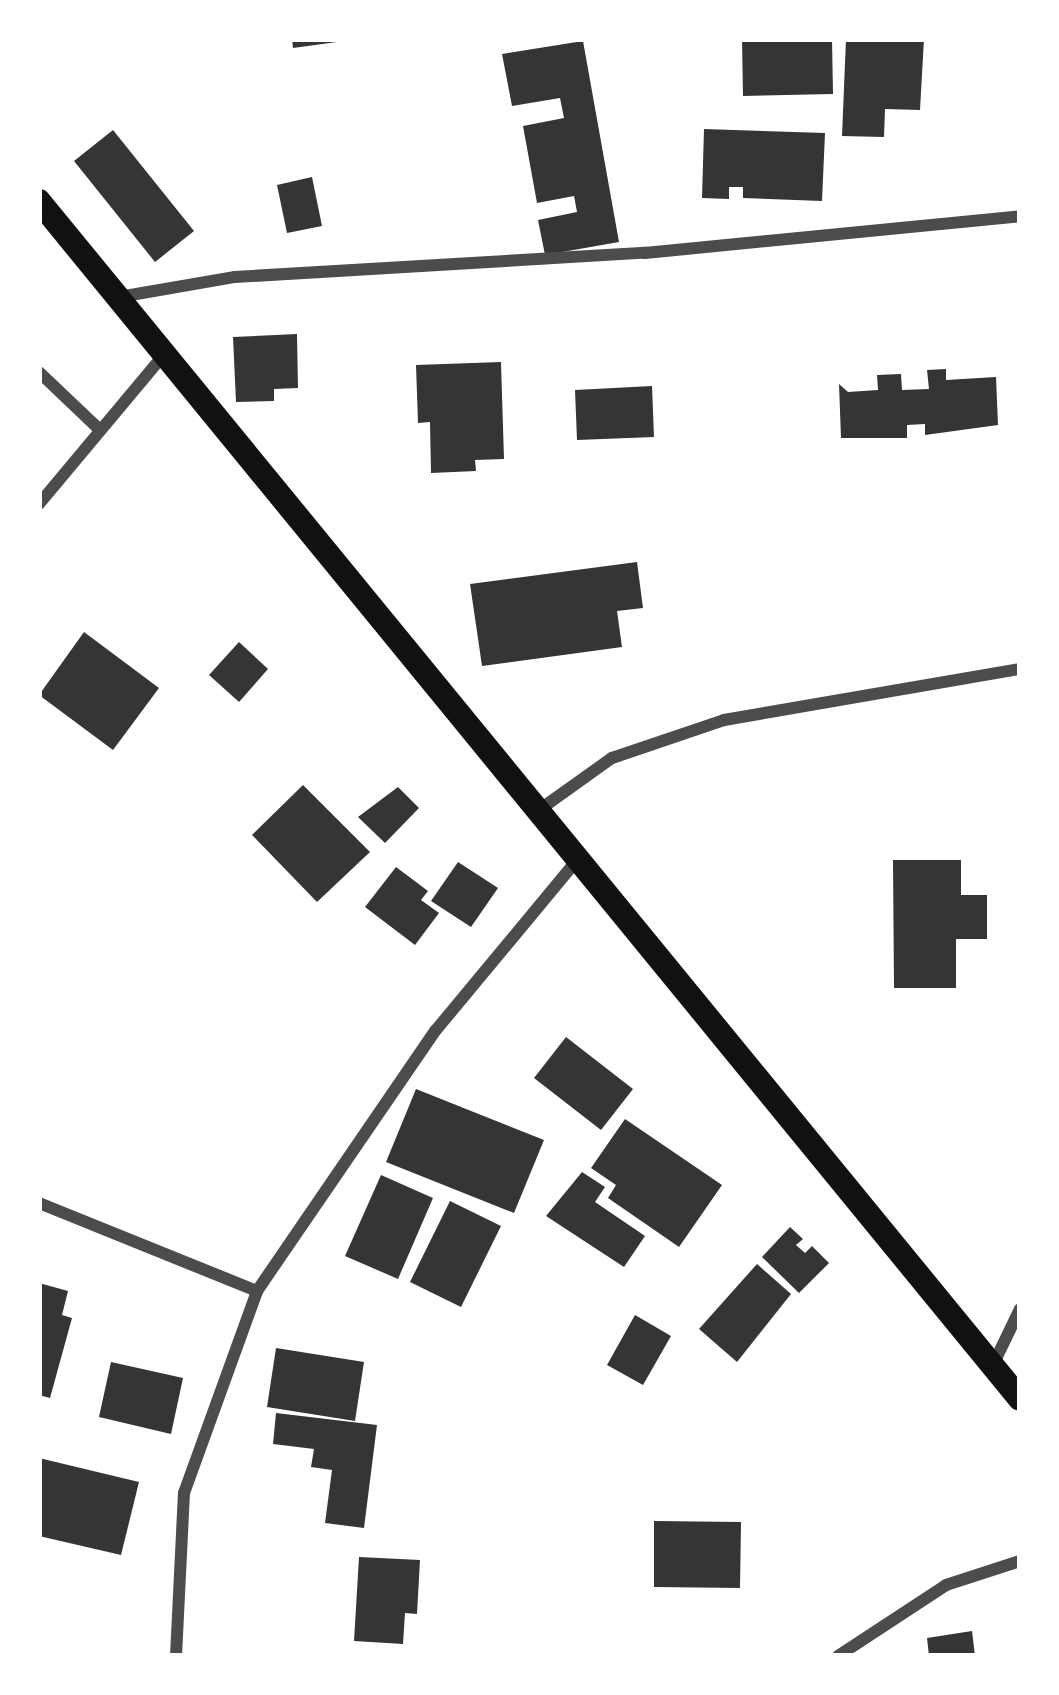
<!DOCTYPE html>
<html>
<head>
<meta charset="utf-8">
<style>
  body { margin:0 }
  #map { position:relative; width:1059px; height:1695px; overflow:hidden; background:#fff; font-family:Overpass,sans-serif }
  div>[style] { position:absolute }
  .building>* { inset:0; background:#353535 }
  .minor>* { height:12px; margin:-6px; padding:0 6px; transform-origin:6px; border-radius:6px; background:#4c4c4c }
  .secondary>* { height:24px; margin:-12px; padding:0 12px; transform-origin:12px; border-radius:12px; background:#111 }
  span { translate:-50% -50%; white-space:nowrap; text-align:center; line-height:1.15; -webkit-text-stroke:12px #fff; paint-order:stroke }
  .frame { position:absolute; inset:0; border:42px solid #fff; pointer-events:none }
</style>
</head>
<body>
<div id="map">
  <div class="building">
    <i style="clip-path:polygon(292px 39px,337px 39px,337px 42px,293px 48px)"></i>
    <i style="clip-path:polygon(742px 39px,832px 39px,833px 94px,743px 96px)"></i>
    <i style="clip-path:polygon(846px 39px,924px 39px,920px 110px,885px 109px,884px 137px,842px 136px)"></i>
    <i style="clip-path:polygon(583px 41px,619px 242px,545px 255px,538px 220px,577px 212px,574px 196px,537px 203px,523px 126px,564px 118px,560px 98px,512px 106px,502px 54px)"></i>
    <i style="clip-path:polygon(704px 129px,825px 133px,822px 201px,743px 198px,743px 187px,729px 187px,729px 199px,702px 198px)"></i>
    <i style="clip-path:polygon(113px 130px,194px 231px,155px 262px,74px 161px)"></i>
    <i style="clip-path:polygon(312px 177px,322px 226px,287px 233px,277px 185px)"></i>
    <i style="clip-path:polygon(297px 334px,298px 388px,274px 389px,274px 401px,236px 402px,233px 337px)"></i>
    <i style="clip-path:polygon(501px 362px,504px 459px,475px 460px,476px 471px,431px 473px,430px 422px,418px 423px,416px 365px)"></i>
    <i style="clip-path:polygon(946px 369px,946px 380px,996px 377px,998px 425px,925px 435px,925px 424px,907px 425px,907px 438px,841px 438px,839px 384px,848px 392px,878px 390px,877px 375px,901px 374px,902px 390px,929px 389px,927px 370px)"></i>
    <i style="clip-path:polygon(652px 386px,654px 437px,577px 440px,575px 390px)"></i>
    <i style="clip-path:polygon(637px 562px,643px 608px,617px 611px,622px 647px,482px 666px,470px 584px)"></i>
    <i style="clip-path:polygon(84px 632px,159px 688px,113px 750px,39px 695px)"></i>
    <i style="clip-path:polygon(239px 642px,268px 669px,239px 702px,209px 675px)"></i>
    <i style="clip-path:polygon(303px 785px,370px 852px,317px 902px,252px 835px)"></i>
    <i style="clip-path:polygon(398px 787px,419px 808px,385px 843px,358px 817px)"></i>
    <i style="clip-path:polygon(893px 860px,961px 860px,961px 895px,987px 895px,987px 939px,956px 939px,956px 988px,894px 988px)"></i>
    <i style="clip-path:polygon(458px 862px,498px 888px,471px 927px,431px 901px)"></i>
    <i style="clip-path:polygon(396px 867px,428px 891px,421px 900px,439px 913px,415px 945px,365px 907px)"></i>
    <i style="clip-path:polygon(566px 1037px,633px 1089px,601px 1130px,534px 1078px)"></i>
    <i style="clip-path:polygon(416px 1089px,544px 1140px,514px 1213px,386px 1162px)"></i>
    <i style="clip-path:polygon(625px 1119px,722px 1185px,679px 1247px,608px 1198px,616px 1185px,591px 1168px)"></i>
    <i style="clip-path:polygon(582px 1172px,605px 1187px,595px 1202px,645px 1236px,624px 1267px,546px 1216px)"></i>
    <i style="clip-path:polygon(381px 1175px,433px 1198px,398px 1279px,345px 1256px)"></i>
    <i style="clip-path:polygon(450px 1201px,501px 1226px,461px 1307px,410px 1282px)"></i>
    <i style="clip-path:polygon(790px 1227px,803px 1239px,796px 1245px,805px 1253px,812px 1246px,829px 1263px,799px 1293px,762px 1257px)"></i>
    <i style="clip-path:polygon(757px 1264px,791px 1294px,737px 1362px,699px 1329px)"></i>
    <i style="clip-path:polygon(39px 1283px,68px 1291px,62px 1315px,72px 1318px,50px 1398px,39px 1395px)"></i>
    <i style="clip-path:polygon(635px 1315px,671px 1336px,643px 1385px,607px 1365px)"></i>
    <i style="clip-path:polygon(276px 1348px,364px 1362px,355px 1421px,267px 1407px)"></i>
    <i style="clip-path:polygon(111px 1362px,183px 1378px,171px 1434px,99px 1417px)"></i>
    <i style="clip-path:polygon(276px 1413px,377px 1425px,364px 1528px,325px 1523px,332px 1470px,311px 1467px,314px 1449px,273px 1444px)"></i>
    <i style="clip-path:polygon(39px 1458px,139px 1482px,121px 1555px,39px 1536px)"></i>
    <i style="clip-path:polygon(654px 1521px,741px 1522px,740px 1588px,654px 1587px)"></i>
    <i style="clip-path:polygon(359px 1557px,420px 1560px,417px 1614px,405px 1613px,403px 1644px,354px 1641px)"></i>
    <i style="clip-path:polygon(972px 1631px,975px 1656px,929px 1656px,927px 1638px)"></i>
  </div>
  <div class="minor">
    <i style="left:119px;top:297px;width:118px;rotate:-9.8deg"></i>
    <i style="left:235px;top:277px;width:411px;rotate:-3.4deg"></i>
    <i style="left:645px;top:253px;width:377px;rotate:-5.6deg"></i>
    <i style="left:39px;top:372px;width:84px;rotate:43.6deg"></i>
    <i style="left:39px;top:504px;width:190px;rotate:-50.1deg"></i>
    <i style="left:539px;top:810px;width:90px;rotate:-35.5deg"></i>
    <i style="left:612px;top:758px;width:118px;rotate:-18.7deg"></i>
    <i style="left:724px;top:720px;width:300px;rotate:-9.8deg"></i>
    <i style="left:39px;top:1203px;width:235px;rotate:22deg"></i>
    <i style="left:993px;top:1365px;width:62px;rotate:-64.3deg"></i>
    <i style="left:176px;top:1656px;width:163px;rotate:-87.2deg"></i>
    <i style="left:184px;top:1493px;width:215px;rotate:-70.1deg"></i>
    <i style="left:257px;top:1291px;width:316px;rotate:-55.6deg"></i>
    <i style="left:436px;top:1030px;width:222px;rotate:-50.3deg"></i>
    <i style="left:838px;top:1656px;width:129px;rotate:-33.3deg"></i>
    <i style="left:946px;top:1585px;width:78px;rotate:-18deg"></i>
  </div>
  <div class="secondary">
    <i style="left:39px;top:201px;width:1548px;rotate:50.69deg"></i>
  </div>
  <div class="frame"></div>
</div>
</body>
</html>
